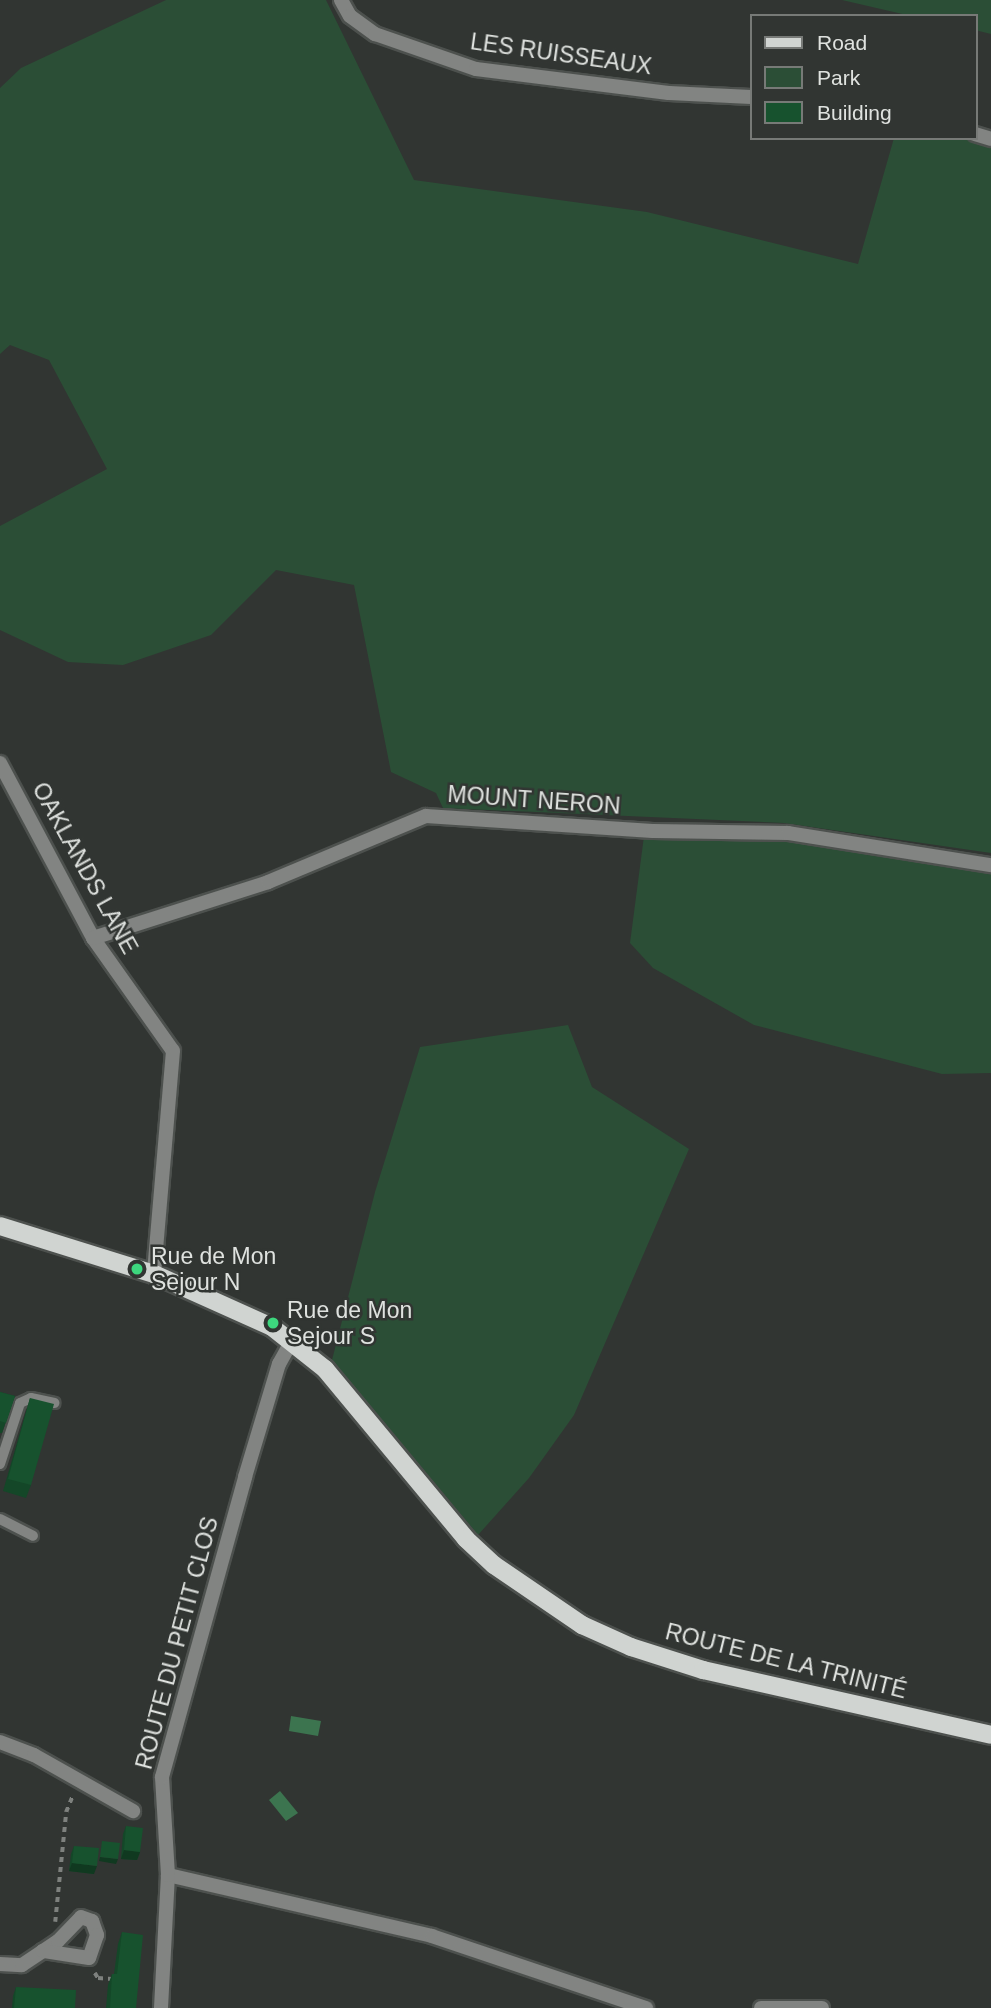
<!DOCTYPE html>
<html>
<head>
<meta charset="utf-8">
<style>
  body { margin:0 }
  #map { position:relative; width:991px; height:2008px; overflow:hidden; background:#313532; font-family:Helvetica,sans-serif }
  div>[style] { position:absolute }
  .green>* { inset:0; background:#2b4e36 }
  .water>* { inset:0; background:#3c744f }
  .path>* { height:3.5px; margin-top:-1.75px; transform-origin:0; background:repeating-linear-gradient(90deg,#7e817e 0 5px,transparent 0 10px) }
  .roads { filter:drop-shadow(2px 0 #4d514e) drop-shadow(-2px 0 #4d514e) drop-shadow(0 2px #4d514e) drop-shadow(0 -2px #4d514e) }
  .lane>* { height:10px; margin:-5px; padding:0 5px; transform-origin:5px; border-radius:5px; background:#828482 }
  .street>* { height:14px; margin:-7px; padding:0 7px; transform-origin:7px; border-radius:7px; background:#828482 }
  .primary>* { height:18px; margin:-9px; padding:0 9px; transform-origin:9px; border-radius:9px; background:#d0d4d1 }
  .wall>* { inset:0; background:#144728 }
  .shaded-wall>* { inset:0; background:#103920 }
  .building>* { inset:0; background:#17522e }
  .dots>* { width:19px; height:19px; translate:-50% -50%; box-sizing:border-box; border:4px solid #313532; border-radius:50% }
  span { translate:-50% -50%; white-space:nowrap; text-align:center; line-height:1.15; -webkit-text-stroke:5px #313532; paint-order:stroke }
  .street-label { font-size:23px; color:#dfe2df }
  .poi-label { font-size:23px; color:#dfe2df }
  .left { translate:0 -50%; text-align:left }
  .legend { position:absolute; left:750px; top:14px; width:228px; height:126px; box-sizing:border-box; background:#313532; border:2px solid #777a77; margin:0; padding:9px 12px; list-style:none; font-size:21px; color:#dfe2df }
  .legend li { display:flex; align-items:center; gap:14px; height:35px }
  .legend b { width:35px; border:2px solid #777a77 }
</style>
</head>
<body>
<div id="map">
  <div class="green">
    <i style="clip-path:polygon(166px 0,326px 0,414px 180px,647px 212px,858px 264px,894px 138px,971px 138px,991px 146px,991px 853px,784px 823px,443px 808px,436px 793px,391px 772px,354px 585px,276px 570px,211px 635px,123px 665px,68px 662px,0 630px,0 526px,107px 469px,49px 360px,10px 345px,0 354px,0 88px,21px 68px)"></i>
    <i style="clip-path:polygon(842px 0,991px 0,991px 34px,975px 30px,975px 16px,911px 16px)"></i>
    <i style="clip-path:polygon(644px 836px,789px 837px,991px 870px,991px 1073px,942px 1074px,754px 1025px,653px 968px,630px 943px)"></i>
    <i style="clip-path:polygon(568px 1025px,592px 1087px,689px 1149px,574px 1415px,529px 1478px,478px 1535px,332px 1360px,375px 1192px,420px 1047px)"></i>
  </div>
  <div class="water">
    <i style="clip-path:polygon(291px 1716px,321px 1721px,318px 1736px,289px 1731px)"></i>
    <i style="clip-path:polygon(280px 1791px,298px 1813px,286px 1821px,269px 1800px)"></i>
  </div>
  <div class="path">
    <i style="left:55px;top:1922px;width:111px;rotate:-84.3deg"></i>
    <i style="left:66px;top:1812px;width:18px;rotate:-68deg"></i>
    <i style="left:95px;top:1973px;width:6px;rotate:59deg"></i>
    <i style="left:98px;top:1978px;width:14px;rotate:4deg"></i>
  </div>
  <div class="roads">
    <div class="lane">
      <i style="left:0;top:1464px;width:64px;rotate:-71.8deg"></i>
      <i style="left:20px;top:1403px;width:12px;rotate:-24deg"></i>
      <i style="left:31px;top:1398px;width:24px;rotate:12deg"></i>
      <i style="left:0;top:1519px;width:37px;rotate:27deg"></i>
    </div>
    <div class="street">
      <i style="left:341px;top:0;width:18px;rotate:61deg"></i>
      <i style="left:350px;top:16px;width:31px;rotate:36deg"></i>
      <i style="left:375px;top:34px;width:107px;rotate:19.1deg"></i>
      <i style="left:476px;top:69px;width:194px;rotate:7.1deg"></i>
      <i style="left:669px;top:93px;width:82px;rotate:2.8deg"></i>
      <i style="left:975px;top:134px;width:17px;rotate:17deg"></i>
      <i style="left:0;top:763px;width:198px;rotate:62deg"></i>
      <i style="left:93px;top:938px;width:138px;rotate:54.7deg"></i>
      <i style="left:173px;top:1051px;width:224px;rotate:94.9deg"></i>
      <i style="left:93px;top:938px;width:184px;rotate:-17.7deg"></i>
      <i style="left:268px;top:882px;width:171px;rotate:-22.7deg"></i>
      <i style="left:426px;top:816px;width:227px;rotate:3.8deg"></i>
      <i style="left:653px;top:831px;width:135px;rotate:0.8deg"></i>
      <i style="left:788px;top:833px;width:206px;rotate:9deg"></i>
      <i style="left:0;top:1742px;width:36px;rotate:21deg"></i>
      <i style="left:34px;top:1755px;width:114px;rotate:29.5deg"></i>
      <i style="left:168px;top:1875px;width:271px;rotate:13deg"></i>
      <i style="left:432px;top:1936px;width:226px;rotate:18.6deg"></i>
      <i style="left:0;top:1964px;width:22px;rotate:3deg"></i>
      <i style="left:22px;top:1965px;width:43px;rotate:-33.7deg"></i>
      <i style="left:58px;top:1941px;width:33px;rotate:-46deg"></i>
      <i style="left:81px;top:1917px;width:12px;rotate:20deg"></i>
      <i style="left:92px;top:1921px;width:15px;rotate:70deg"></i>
      <i style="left:97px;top:1935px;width:24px;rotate:109deg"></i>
      <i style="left:89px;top:1958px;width:47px;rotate:-171.3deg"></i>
      <i style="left:161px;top:2008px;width:133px;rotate:-87deg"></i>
      <i style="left:168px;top:1875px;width:98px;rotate:-93.5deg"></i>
      <i style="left:162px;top:1777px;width:311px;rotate:-74.5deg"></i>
      <i style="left:245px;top:1477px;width:118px;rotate:-73.3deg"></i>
      <i style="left:279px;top:1364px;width:26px;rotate:-61deg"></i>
      <i style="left:761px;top:2008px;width:61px"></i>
    </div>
    <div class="primary">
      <i style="left:0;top:1226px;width:161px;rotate:17.3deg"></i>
      <i style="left:154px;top:1274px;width:129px;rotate:24.2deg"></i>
      <i style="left:272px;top:1327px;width:68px;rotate:38.4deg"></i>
      <i style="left:325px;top:1369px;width:221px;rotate:50.3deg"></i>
      <i style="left:466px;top:1539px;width:38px;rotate:43deg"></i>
      <i style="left:494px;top:1565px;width:107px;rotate:34.3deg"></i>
      <i style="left:582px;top:1625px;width:54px;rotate:24.2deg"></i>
      <i style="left:631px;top:1647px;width:76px;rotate:17.7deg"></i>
      <i style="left:703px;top:1670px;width:295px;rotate:12.7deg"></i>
    </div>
  </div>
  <div class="wall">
    <i style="clip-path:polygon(0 1392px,15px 1396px,2px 1433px,0 1433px)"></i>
    <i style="clip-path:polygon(30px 1398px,31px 1485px,26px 1498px,3px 1491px)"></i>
    <i style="clip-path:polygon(126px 1826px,140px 1852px,137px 1860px,121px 1859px,123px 1834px)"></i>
    <i style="clip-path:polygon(74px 1846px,94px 1874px,69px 1871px,71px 1854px)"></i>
    <i style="clip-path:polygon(122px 1932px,136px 2008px,106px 2008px,108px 1985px,112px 1974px,114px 1974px,118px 1944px)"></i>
    <i style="clip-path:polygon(16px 1987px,75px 2008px,12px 2008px,13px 1996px)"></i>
  </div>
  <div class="shaded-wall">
    <i style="clip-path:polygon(124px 1850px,140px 1852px,137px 1860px,121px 1859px)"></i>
    <i style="clip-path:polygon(100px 1857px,118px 1859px,116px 1864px,99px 1861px)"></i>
    <i style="clip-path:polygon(72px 1863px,97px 1866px,94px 1874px,69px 1871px)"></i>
  </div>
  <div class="building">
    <i style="clip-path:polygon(0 1392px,15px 1396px,6px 1423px,0 1421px)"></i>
    <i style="clip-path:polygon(30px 1398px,54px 1404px,31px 1485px,8px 1479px)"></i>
    <i style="clip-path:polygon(126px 1826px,143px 1828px,140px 1852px,124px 1850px)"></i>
    <i style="clip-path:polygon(102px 1841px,120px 1843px,118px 1859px,100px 1857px)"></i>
    <i style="clip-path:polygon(74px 1846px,99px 1848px,97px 1866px,72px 1863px)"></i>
    <i style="clip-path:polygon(122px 1932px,143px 1935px,136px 2008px,110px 2008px,112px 1974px,117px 1974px)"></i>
    <i style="clip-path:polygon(16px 1987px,76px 1990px,75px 2008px,14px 2008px)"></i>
  </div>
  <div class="dots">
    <i style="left:137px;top:1269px;background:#3dd77e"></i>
    <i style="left:273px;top:1323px;background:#3dd77e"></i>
  </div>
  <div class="street-label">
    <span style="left:561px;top:54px;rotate:8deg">LES RUISSEAUX</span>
    <span style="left:534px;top:800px;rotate:4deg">MOUNT NERON</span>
    <span style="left:85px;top:868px;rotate:61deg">OAKLANDS LANE</span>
    <span style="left:177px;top:1643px;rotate:-75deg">ROUTE DU PETIT CLOS</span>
    <span style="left:786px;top:1661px;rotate:14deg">ROUTE DE LA TRINITÉ</span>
  </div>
  <div class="poi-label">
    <span class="left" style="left:151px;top:1269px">Rue de Mon<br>Sejour N</span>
    <span class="left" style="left:287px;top:1323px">Rue de Mon<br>Sejour S</span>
  </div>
  <ul class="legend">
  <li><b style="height:9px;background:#d0d4d1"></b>Road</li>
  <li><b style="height:19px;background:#2b4e36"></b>Park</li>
  <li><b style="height:19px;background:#17522e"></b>Building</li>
  </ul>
</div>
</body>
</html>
